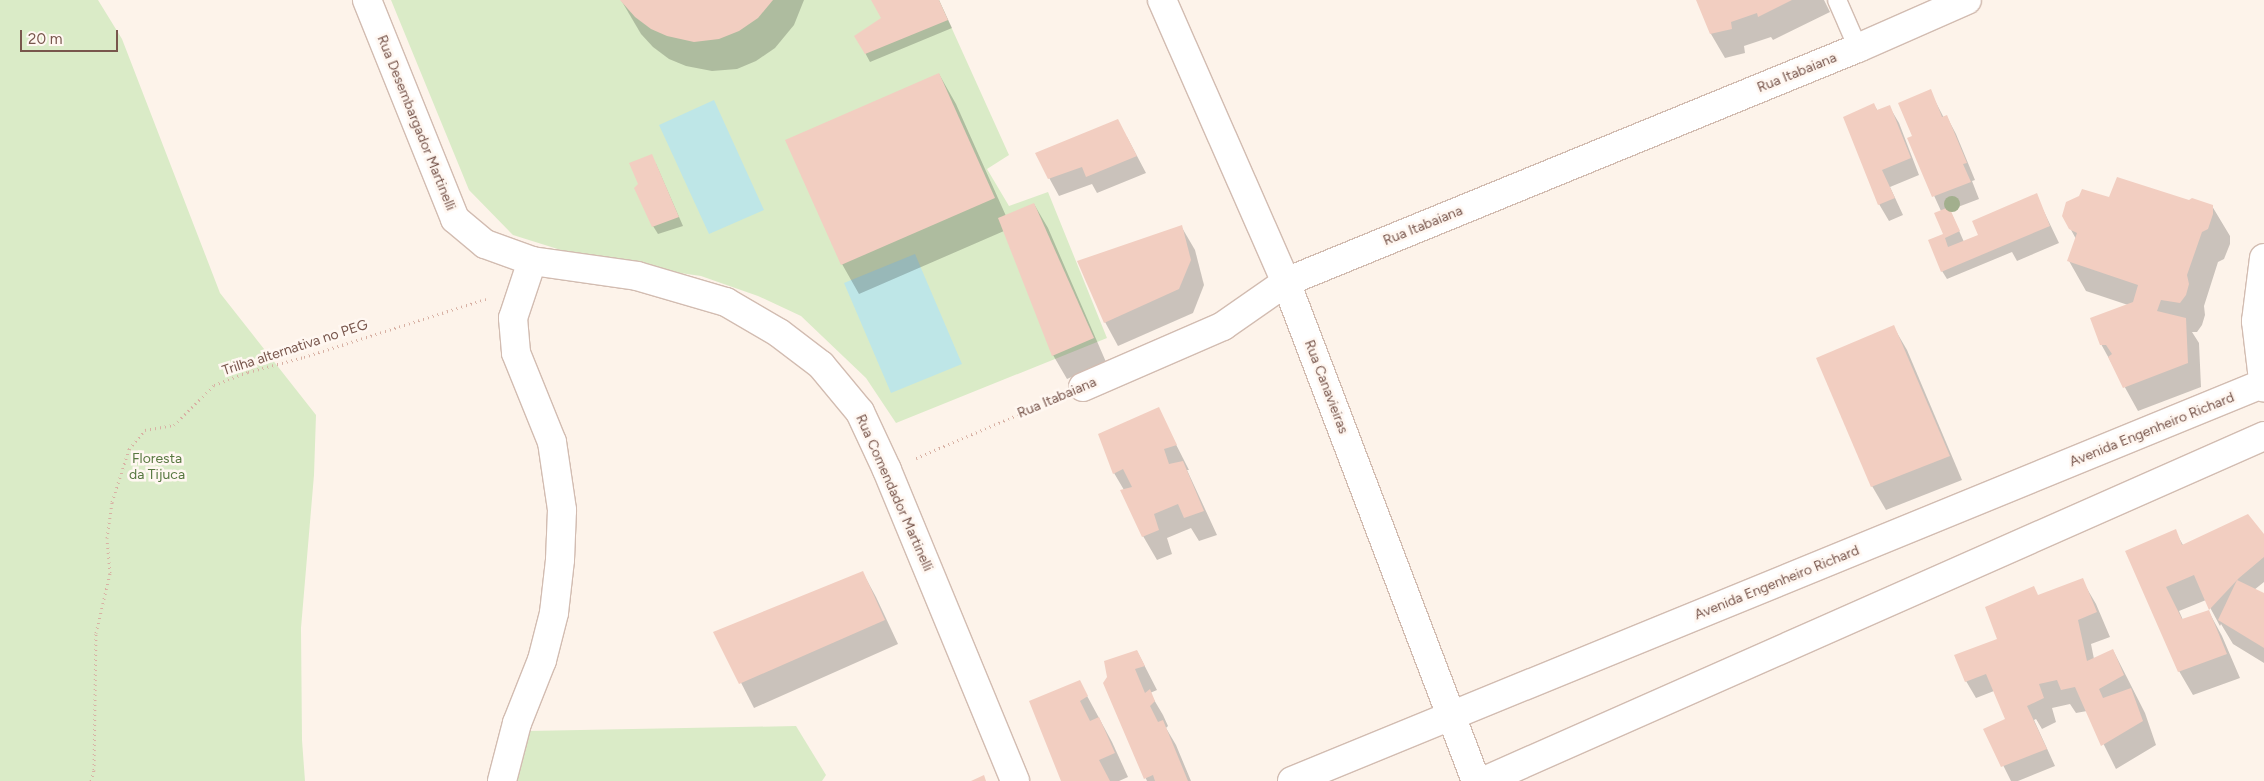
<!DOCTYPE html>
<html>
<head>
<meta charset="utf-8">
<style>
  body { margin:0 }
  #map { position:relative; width:2264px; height:781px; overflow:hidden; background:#fdf3ea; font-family:Figtree,sans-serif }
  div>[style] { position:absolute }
  .green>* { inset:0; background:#daebc7 }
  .water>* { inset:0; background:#bee6e7 }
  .shadow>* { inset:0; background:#0003 }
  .building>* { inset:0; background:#f2cec1 }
  .path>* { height:3px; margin-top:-1.5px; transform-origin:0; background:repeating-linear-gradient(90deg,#d8b1a4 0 1px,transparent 0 5px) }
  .roads { filter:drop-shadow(1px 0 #d2bcb1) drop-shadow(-1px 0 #d2bcb1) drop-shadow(0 1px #d2bcb1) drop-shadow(0 -1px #d2bcb1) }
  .lane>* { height:18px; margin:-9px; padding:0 9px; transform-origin:9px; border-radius:9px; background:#fff }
  .street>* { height:28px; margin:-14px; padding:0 14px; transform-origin:14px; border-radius:14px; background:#fff }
  .secondary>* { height:28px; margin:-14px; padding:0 14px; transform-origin:14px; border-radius:14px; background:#fff }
  .trees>* { width:16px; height:16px; margin:-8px; border-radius:50%; background:#a2af8d }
  span { translate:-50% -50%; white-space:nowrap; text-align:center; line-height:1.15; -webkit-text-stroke:5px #fff7f1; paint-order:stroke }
  .street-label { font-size:14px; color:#78564c }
  .park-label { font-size:14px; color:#587841 }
  .scale { position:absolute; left:20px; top:30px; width:98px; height:22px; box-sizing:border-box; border:2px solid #78564c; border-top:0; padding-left:6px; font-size:15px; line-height:18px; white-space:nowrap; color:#78564c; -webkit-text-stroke:4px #fff7f1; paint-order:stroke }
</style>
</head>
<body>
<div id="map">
  <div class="green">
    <i style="clip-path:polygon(0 0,98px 0,122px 39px,220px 293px,316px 415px,314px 475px,301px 628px,302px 740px,305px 781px,0 781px)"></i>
    <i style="clip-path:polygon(391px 0,939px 0,1009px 155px,987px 169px,1009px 206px,1048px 192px,1107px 338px,896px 423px,866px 378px,801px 316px,758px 296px,701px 276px,596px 261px,513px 235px,469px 190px)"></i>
    <i style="clip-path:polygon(796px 726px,826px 775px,822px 781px,514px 781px,528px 731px)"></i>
  </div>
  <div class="water">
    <i style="clip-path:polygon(714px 100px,764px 210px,709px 234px,659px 125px)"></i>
    <i style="clip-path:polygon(915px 254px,962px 364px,891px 393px,844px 283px)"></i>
  </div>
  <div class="shadow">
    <i style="clip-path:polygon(621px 0,804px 0,794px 25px,775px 48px,756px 61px,737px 69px,712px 71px,686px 66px,669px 59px,653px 47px,641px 34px)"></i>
    <i style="clip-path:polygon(873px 0,939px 0,952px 28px,870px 62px,856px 36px,882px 19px)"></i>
    <i style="clip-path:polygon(1698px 0,1824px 0,1830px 12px,1773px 40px,1771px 37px,1744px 46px,1745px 53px,1725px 58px,1711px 34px)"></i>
    <i style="clip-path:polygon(939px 74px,956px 104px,1006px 216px,1034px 204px,1048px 228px,1106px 362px,1067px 379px,1053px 355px,1004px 231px,859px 294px,842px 264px)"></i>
    <i style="clip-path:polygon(1930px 91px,1944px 118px,1947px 117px,1956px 134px,1975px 180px,1972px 181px,1979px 199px,1950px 210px,1964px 242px,1980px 235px,2036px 195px,2059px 243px,2017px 261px,2012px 252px,1947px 279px,1942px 271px,1944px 235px,1941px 211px,1908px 138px,1913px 137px)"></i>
    <i style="clip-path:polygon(1874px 105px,1878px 111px,1889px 106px,1899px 123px,1919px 175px,1890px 187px,1903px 215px,1889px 221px,1879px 204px)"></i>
    <i style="clip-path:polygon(1127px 137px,1146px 173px,1097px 193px,1092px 184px,1059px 196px,1036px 154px)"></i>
    <i style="clip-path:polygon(656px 164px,683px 226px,658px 234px,653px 226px)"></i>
    <i style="clip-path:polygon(2110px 199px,2189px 201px,2212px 206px,2230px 236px,2230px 244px,2224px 259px,2218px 262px,2204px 306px,2205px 315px,2202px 325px,2197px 332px,2192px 332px,2199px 343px,2201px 387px,2138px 411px,2101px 344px,2128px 305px,2086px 291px,2069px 261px,2076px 239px,2070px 228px)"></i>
    <i style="clip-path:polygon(1181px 226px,1195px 250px,1204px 285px,1193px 313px,1118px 346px,1105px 322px)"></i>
    <i style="clip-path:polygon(1893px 326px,1907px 350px,1962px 480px,1886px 510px,1872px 486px)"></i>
    <i style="clip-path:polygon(1158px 409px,1189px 470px,1187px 470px,1217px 535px,1199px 541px,1191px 528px,1167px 538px,1172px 554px,1157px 560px,1143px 536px,1124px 490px,1114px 473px)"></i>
    <i style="clip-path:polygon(2175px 531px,2183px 545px,2264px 536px,2264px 582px,2254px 590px,2264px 595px,2264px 663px,2233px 644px,2221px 624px,2220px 626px,2206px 600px,2179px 611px,2183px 620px,2209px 612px,2222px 636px,2240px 678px,2193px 695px,2179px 671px,2127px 551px)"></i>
    <i style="clip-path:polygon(863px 573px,876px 597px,898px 644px,754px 708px,715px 632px)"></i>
    <i style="clip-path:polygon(2082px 580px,2096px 604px,2110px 637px,2091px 644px,2094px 659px,2113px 650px,2145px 713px,2156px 745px,2116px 769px,2087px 711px,2076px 713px,2070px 704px,2052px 708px,2056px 722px,2042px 729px,2036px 719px,2034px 720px,2055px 766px,2018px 781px,2011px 781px,1985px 729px,2007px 720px,1994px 691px,1976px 698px,1966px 681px,1999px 640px,2038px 596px)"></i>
    <i style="clip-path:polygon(1137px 651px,1157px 690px,1150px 693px,1163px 715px,1168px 726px,1166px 728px,1176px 745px,1191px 781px,1147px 781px,1104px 683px)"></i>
    <i style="clip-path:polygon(1079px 681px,1112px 742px,1128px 777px,1119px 781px,1062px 781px)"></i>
  </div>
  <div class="building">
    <i style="clip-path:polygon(620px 0,773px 0,758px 18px,739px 31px,719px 39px,694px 42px,667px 36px,651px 29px,635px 17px)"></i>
    <i style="clip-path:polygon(871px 0,939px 0,948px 20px,865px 54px,854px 36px,881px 18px)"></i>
    <i style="clip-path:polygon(1696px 0,1792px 0,1758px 17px,1757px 13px,1731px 22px,1732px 29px,1710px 34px)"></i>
    <i style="clip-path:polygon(939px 73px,995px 198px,841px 265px,785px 140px)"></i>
    <i style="clip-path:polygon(1931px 89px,1942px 117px,1947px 115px,1967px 163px,1963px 164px,1971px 182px,1932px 197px,1907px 138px,1912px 136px,1898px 103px)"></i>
    <i style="clip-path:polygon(1874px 103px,1877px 110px,1890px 105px,1911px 158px,1882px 170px,1895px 198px,1878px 205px,1843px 117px)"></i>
    <i style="clip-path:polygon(1118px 119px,1137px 156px,1086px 177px,1082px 167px,1048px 179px,1035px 153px)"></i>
    <i style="clip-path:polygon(652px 154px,679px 217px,652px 227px,634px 188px,638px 184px,629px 163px)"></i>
    <i style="clip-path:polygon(2117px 177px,2189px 200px,2192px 198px,2213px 205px,2213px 214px,2208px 229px,2202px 232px,2187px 275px,2189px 284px,2186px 295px,2180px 303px,2161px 300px,2157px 311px,2186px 318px,2188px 363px,2123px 388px,2108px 357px,2112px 354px,2106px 345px,2100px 345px,2090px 318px,2133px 302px,2138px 285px,2067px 261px,2077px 233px,2069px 229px,2062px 216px,2066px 202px,2079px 196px,2082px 189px,2109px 197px)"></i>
    <i style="clip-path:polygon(2037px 193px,2050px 226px,1941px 272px,1928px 240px,1943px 234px,1934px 213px,1949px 207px,1960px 231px,1945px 238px,1948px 247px,1978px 235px,1972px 221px)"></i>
    <i style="clip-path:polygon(1034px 203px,1094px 338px,1052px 356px,998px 218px)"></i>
    <i style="clip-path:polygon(1182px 225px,1191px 260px,1179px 289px,1104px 323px,1077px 261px)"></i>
    <i style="clip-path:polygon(1894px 325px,1950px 456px,1871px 487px,1816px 358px)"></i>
    <i style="clip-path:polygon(1159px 407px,1177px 445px,1164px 449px,1169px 464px,1183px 461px,1204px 511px,1184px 518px,1178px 504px,1154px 514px,1159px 530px,1142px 537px,1120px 490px,1132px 487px,1123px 469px,1113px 474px,1098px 434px)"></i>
    <i style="clip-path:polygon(2248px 514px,2264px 534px,2264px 557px,2239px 578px,2209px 610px,2194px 575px,2166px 587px,2182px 619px,2209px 610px,2227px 654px,2178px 672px,2125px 551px,2176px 529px,2182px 545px)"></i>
    <i style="clip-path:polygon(863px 571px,885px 620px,739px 684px,713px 632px)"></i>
    <i style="clip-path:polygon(2083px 578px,2097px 612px,2078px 620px,2087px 661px,2113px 649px,2124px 675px,2099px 689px,2103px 698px,2131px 688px,2143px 721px,2101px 746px,2075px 687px,2061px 690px,2057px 680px,2039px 684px,2044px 698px,2027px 706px,2047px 749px,2001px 767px,1983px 729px,2005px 719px,1986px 674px,1965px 682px,1954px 655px,1997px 639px,1985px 607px,2034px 586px,2038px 595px)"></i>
    <i style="clip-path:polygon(2237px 580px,2264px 593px,2264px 648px,2218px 620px)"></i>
    <i style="clip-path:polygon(1137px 650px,1145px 666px,1135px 669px,1145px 693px,1150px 689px,1155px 701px,1150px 706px,1158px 722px,1163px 720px,1188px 781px,1155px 781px,1153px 775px,1144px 779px,1103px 683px,1107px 677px,1104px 661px)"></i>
    <i style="clip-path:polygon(1080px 680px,1088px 696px,1080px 701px,1090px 721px,1099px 717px,1115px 753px,1099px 760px,1110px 781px,1061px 781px,1029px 701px)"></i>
    <i style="clip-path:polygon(984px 775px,986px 781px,971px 781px)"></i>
  </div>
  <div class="path">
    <i style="left:916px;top:458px;width:151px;rotate:-23deg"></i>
    <i style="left:91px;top:781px;width:11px;rotate:-75deg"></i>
    <i style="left:94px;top:770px;width:137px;rotate:-89.2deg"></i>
    <i style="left:96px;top:633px;width:62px;rotate:-76.9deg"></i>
    <i style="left:110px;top:573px;width:35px;rotate:-95deg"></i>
    <i style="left:107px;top:538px;width:36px;rotate:-82deg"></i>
    <i style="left:112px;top:502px;width:56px;rotate:-72.2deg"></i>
    <i style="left:129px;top:449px;width:25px;rotate:-50deg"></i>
    <i style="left:145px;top:430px;width:29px;rotate:-10deg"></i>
    <i style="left:174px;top:425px;width:57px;rotate:-45deg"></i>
    <i style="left:214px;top:385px;width:36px;rotate:-21deg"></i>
    <i style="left:248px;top:372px;width:58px;rotate:-15deg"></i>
    <i style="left:304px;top:357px;width:191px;rotate:-17.7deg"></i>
  </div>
  <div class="roads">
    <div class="lane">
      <i style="left:1837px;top:0;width:52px;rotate:66.4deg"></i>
    </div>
    <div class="street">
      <i style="left:367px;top:0;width:236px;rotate:68.1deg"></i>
      <i style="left:455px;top:219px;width:39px;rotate:40deg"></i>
      <i style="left:485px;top:244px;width:50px;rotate:19.9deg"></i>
      <i style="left:532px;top:261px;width:60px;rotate:108.4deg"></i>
      <i style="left:513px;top:318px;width:35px;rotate:85deg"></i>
      <i style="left:516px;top:353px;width:96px;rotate:68deg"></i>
      <i style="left:552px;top:442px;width:69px;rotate:81.6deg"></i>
      <i style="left:562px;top:510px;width:50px;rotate:92.3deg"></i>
      <i style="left:560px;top:560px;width:53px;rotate:96.5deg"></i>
      <i style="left:554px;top:613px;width:49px;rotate:104.3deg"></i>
      <i style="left:542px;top:660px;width:68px;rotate:111.6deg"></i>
      <i style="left:517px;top:723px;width:60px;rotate:104.5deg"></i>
      <i style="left:1162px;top:0;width:308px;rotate:66.3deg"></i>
      <i style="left:1286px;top:282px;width:534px;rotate:69.16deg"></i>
      <i style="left:532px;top:261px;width:106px;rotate:8.1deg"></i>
      <i style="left:637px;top:276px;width:93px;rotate:16.3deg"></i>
      <i style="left:726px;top:302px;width:61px;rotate:30.3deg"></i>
      <i style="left:779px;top:333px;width:53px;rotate:37.3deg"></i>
      <i style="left:821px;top:365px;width:61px;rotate:50.3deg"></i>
      <i style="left:860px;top:412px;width:64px;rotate:65deg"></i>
      <i style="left:887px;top:470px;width:336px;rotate:67.6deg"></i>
      <i style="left:1083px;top:387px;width:153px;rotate:-23.5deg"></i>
      <i style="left:1223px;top:326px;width:77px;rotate:-34.9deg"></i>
      <i style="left:1286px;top:282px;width:618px;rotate:-22.25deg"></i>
      <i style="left:1858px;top:48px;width:119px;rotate:-23.8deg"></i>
      <i style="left:1292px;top:781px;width:1048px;rotate:-22.26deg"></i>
      <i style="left:1484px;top:781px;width:853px;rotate:-23.86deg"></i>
    </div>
    <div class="secondary">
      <i style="left:2264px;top:258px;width:64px;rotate:97.2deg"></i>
      <i style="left:2256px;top:321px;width:67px;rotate:83.2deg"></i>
    </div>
  </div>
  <div class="trees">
    <i style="left:1952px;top:204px"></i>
  </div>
  <div class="street-label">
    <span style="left:1797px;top:73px;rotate:-22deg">Rua Itabaiana</span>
    <span style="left:416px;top:123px;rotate:68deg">Rua Desembargador Martinelli</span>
    <span style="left:1423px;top:226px;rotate:-22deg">Rua Itabaiana</span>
    <span style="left:295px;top:348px;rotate:-18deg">Trilha alternativa no PEG</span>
    <span style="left:1326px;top:387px;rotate:69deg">Rua Canavieiras</span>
    <span style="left:1057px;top:398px;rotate:-23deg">Rua Itabaiana</span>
    <span style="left:2152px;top:430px;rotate:-22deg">Avenida Engenheiro Richard</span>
    <span style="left:894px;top:493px;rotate:66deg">Rua Comendador Martinelli</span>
    <span style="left:1777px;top:583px;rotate:-22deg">Avenida Engenheiro Richard</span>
  </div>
  <div class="park-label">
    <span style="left:157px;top:467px">Floresta<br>da Tijuca</span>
  </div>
  <div class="scale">20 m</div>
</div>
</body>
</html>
